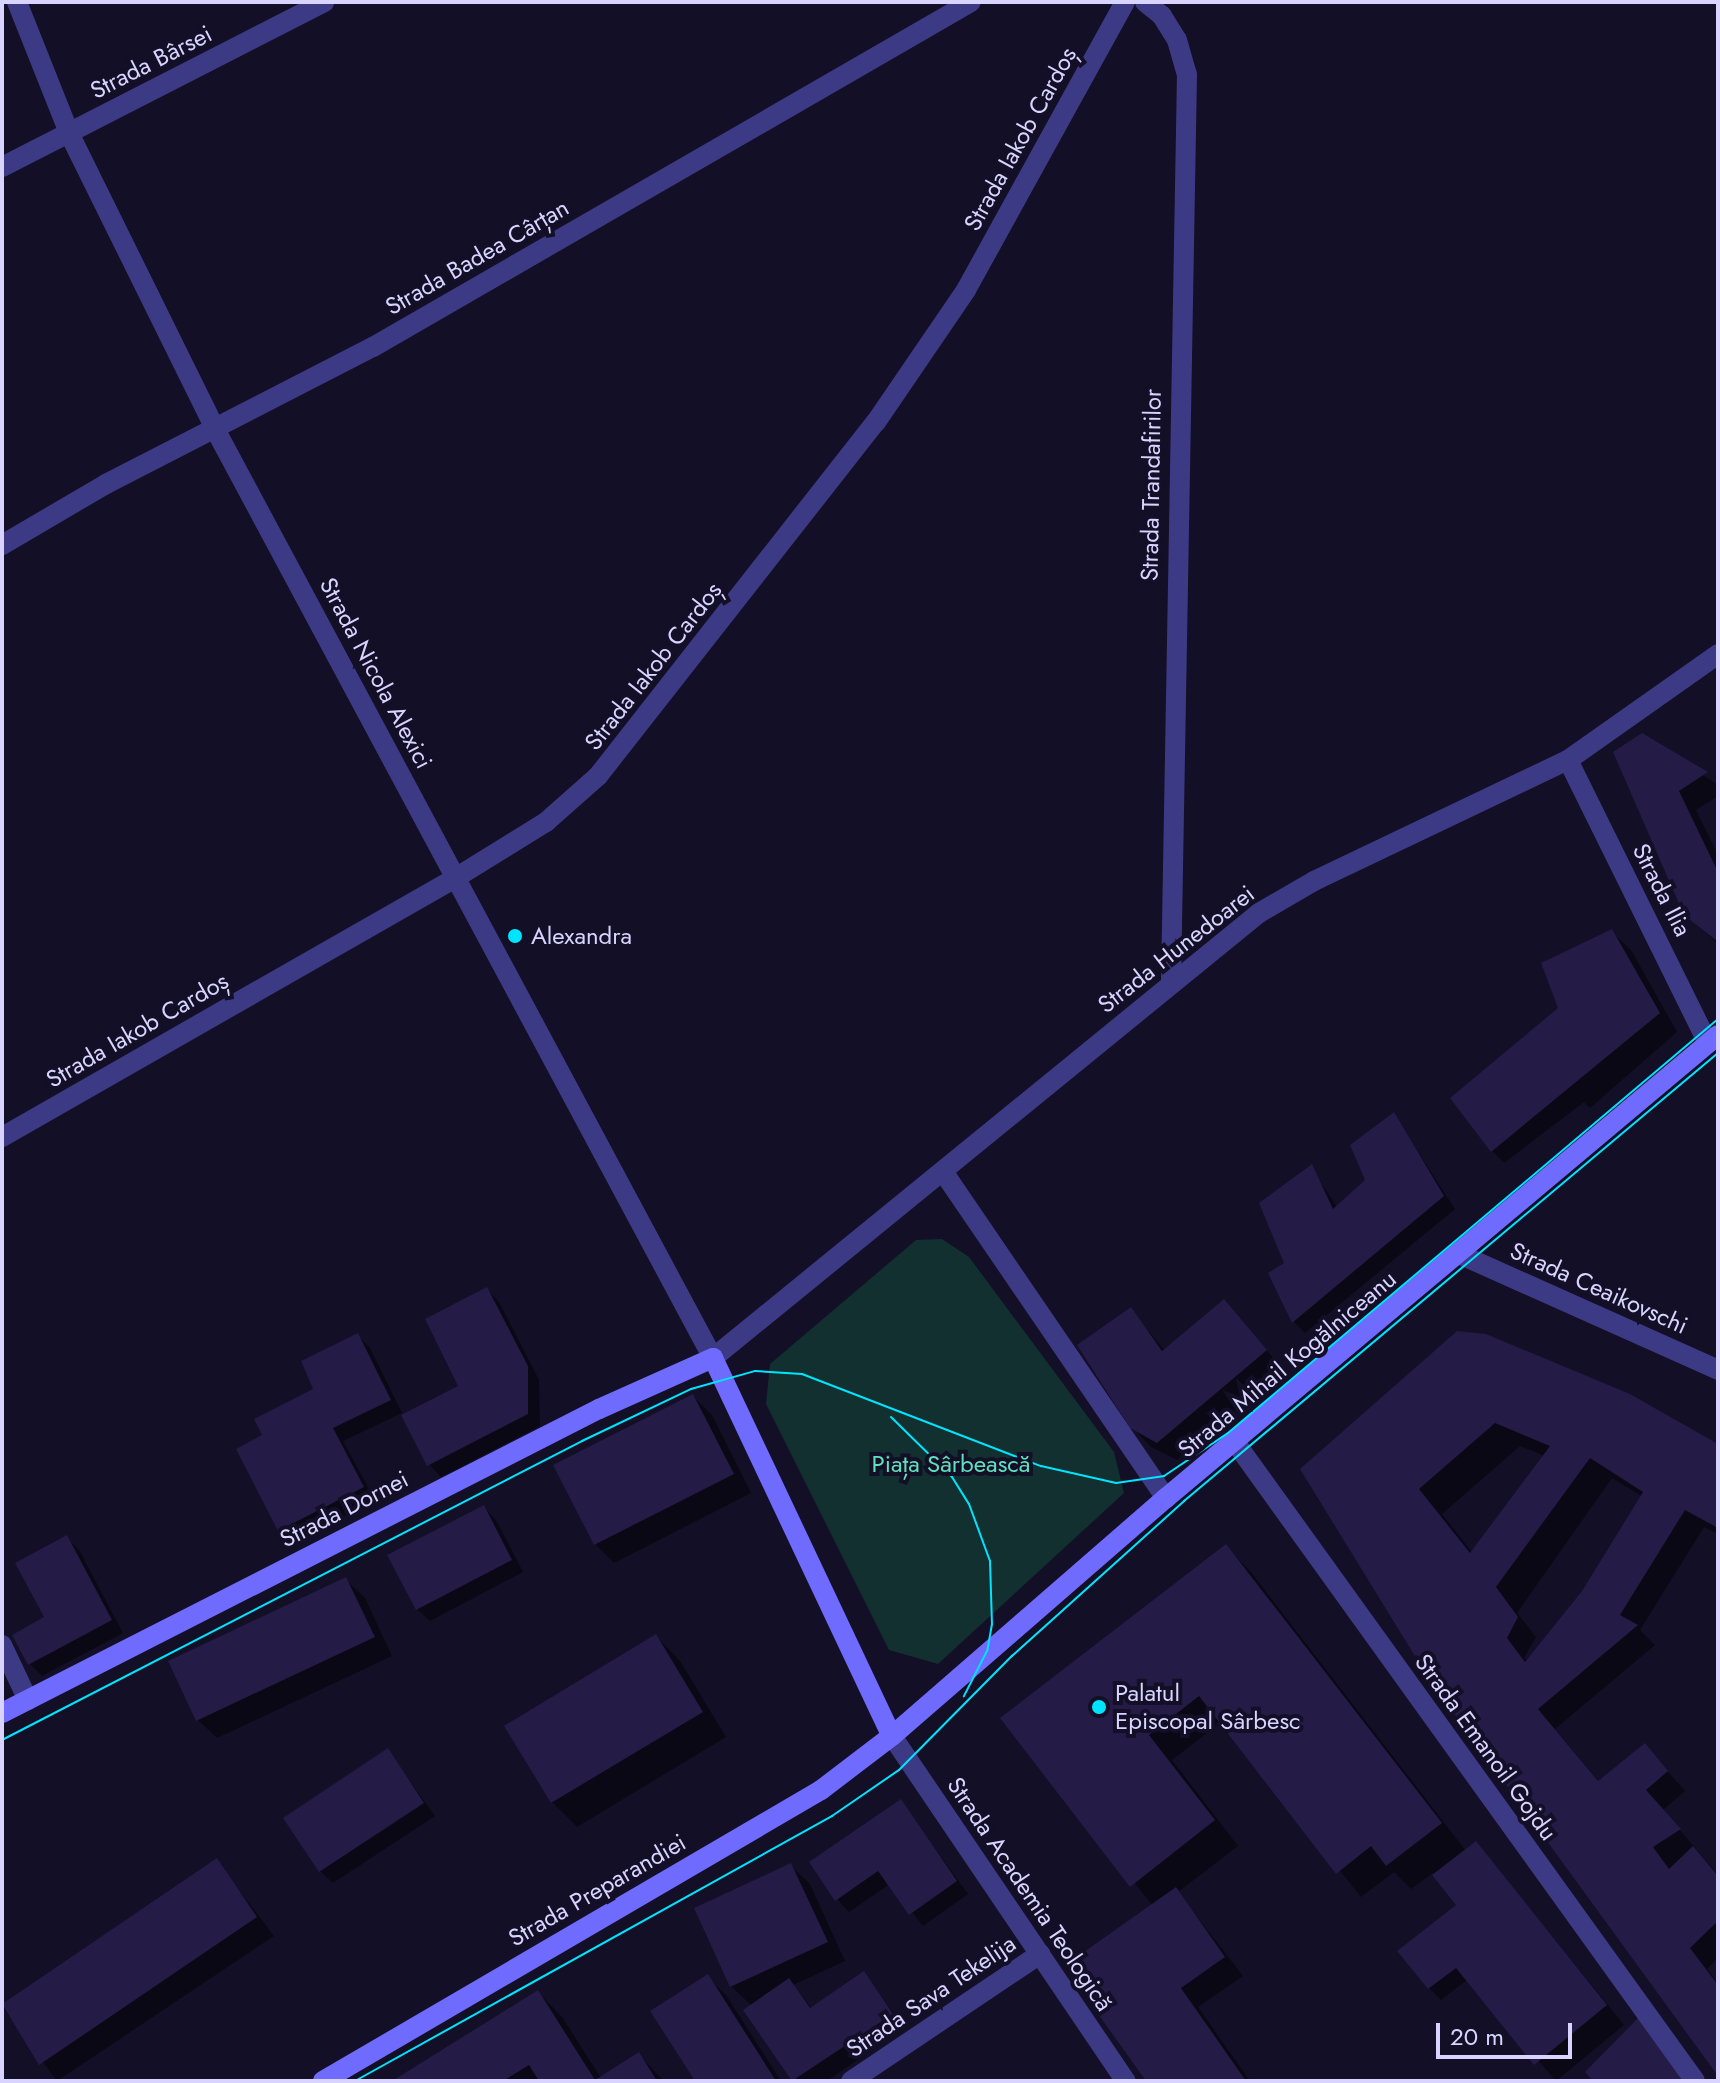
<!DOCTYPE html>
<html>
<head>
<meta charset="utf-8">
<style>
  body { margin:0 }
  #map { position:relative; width:1720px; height:2083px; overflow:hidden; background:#130f26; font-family:Jost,sans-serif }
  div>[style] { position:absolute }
  .green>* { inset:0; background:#12302f }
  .shadow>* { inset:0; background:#0007 }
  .building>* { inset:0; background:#241b47 }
  .pedestrian>* { height:20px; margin:-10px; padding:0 10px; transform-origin:10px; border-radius:10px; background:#3d3a85 }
  .minor>* { height:20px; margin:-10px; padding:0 10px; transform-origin:10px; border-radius:10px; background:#3d3a85 }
  .secondary>* { height:20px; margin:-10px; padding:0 10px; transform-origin:10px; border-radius:10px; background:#6f6bff }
  .tram>* { height:2px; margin:-1px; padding:0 1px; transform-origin:1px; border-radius:1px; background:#00e5ff }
  .dots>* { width:22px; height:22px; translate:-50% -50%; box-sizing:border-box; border:4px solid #130f26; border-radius:50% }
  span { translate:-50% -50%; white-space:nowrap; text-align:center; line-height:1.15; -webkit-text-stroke:8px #130f26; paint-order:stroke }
  .street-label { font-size:24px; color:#d9d4ff }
  .poi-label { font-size:24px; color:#d9d4ff }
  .left { translate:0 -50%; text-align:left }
  .park-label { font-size:24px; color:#5fe0c0 }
  .frame { position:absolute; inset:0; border:4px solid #d9d4ff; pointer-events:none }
  .scale { position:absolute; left:1436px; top:2023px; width:136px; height:36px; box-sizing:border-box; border:4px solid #d9d4ff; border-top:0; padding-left:10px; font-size:24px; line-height:28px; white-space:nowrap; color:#d9d4ff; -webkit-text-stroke:6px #130f26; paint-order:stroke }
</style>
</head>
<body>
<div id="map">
  <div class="green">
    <i style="clip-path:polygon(942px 1239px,969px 1257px,1114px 1452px,1124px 1493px,938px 1664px,889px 1650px,766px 1404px,770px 1364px,916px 1240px)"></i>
  </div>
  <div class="shadow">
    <i style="clip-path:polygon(1642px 735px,1718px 785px,1718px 796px,1696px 810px,1718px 855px,1718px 944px,1685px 914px)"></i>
    <i style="clip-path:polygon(1612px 932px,1631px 950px,1677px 1032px,1590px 1108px,1584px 1102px,1504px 1163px,1492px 1151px)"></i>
    <i style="clip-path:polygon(1394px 1115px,1455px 1209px,1305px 1333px,1293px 1321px,1286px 1263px,1311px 1167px,1337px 1207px,1367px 1180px)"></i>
    <i style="clip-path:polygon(487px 1289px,499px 1302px,539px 1380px,540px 1426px,441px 1477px,429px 1464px,461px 1387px)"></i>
    <i style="clip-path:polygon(1224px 1302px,1284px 1370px,1177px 1460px,1151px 1447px,1132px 1427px,1131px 1310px,1165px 1351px)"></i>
    <i style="clip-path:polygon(evenodd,1457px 1333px,1718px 1446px,1718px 1534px,1704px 1527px,1640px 1630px,1655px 1645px,1555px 1729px,1600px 1783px,1645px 1746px,1685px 1791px,1663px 1810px,1718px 1875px,1718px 1958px,1707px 1969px,1718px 1984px,1718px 2072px,1302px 1469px,1457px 1333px,1520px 1446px,1545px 1456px,1472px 1552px,1442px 1514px,1520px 1446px,1457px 1333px,1612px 1478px,1643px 1497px,1583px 1592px,1528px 1662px,1524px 1658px,1536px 1637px,1517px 1613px,1612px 1478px)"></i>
    <i style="clip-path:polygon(358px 1336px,370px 1348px,402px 1413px,343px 1441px,375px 1500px,292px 1542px,280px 1530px,264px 1436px,316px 1390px)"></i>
    <i style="clip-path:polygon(693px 1396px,712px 1415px,751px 1493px,614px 1563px,595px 1544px)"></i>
    <i style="clip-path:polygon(484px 1507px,496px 1520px,523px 1572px,430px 1621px,417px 1609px)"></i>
    <i style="clip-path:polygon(66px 1537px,79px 1550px,123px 1633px,42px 1676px,30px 1664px)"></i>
    <i style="clip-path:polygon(1226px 1547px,1250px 1571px,1466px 1851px,1548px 1931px,1624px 2025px,1556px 2081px,1468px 1979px,1441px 2000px,1429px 1988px,1458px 1905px,1433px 1873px,1411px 1889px,1394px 1872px,1361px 1897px,1221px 1722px,1172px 1760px,1238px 1846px,1178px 1892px,1243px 1976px,1198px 2007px,1250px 2081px,1149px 2081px,1153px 1906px,1003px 1719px)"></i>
    <i style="clip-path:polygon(346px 1580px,365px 1598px,392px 1656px,217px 1738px,198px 1720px)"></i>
    <i style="clip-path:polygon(656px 1636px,680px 1661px,726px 1737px,577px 1827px,552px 1802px,507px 1726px)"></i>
    <i style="clip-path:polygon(388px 1751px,435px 1816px,333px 1883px,320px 1871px)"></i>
    <i style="clip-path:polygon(901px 1802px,968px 1894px,923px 1926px,890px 1884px,849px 1912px,837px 1899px)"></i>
    <i style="clip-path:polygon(216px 1860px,274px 1936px,57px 2081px,2px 2006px)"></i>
    <i style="clip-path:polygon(791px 1866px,810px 1884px,845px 1961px,793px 1985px,812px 2009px,864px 1974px,904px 2027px,827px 2081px,795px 2081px,746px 2010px,752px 2006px,731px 1986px)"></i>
    <i style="clip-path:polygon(707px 1977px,726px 1995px,781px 2081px,697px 2081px)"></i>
    <i style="clip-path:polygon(538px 1992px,562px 2017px,601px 2078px,639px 2055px,664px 2081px,396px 2081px)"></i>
  </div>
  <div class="building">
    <i style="clip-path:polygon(1642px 733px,1708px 772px,1679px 791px,1718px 872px,1718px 942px,1684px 915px,1613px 752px)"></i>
    <i style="clip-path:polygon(1612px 929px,1660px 1013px,1491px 1152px,1450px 1098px,1558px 1008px,1541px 963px)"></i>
    <i style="clip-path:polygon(1394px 1112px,1444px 1196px,1292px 1323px,1268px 1273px,1284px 1263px,1259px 1203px,1312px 1164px,1333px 1209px,1365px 1180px,1350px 1145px)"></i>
    <i style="clip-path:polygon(487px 1287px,528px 1366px,528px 1414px,427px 1466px,401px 1415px,458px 1386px,425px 1319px)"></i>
    <i style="clip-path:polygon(1224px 1299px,1267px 1350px,1157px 1443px,1130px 1428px,1077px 1345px,1131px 1307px,1162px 1351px)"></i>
    <i style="clip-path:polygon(evenodd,1457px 1331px,1486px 1334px,1630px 1394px,1718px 1444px,1718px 1528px,1685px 1510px,1620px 1615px,1638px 1625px,1538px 1709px,1598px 1781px,1645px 1743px,1668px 1771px,1646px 1790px,1681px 1829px,1653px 1847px,1669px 1869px,1693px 1846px,1718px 1876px,1718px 1921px,1690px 1948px,1718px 1985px,1718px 2076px,1429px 1679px,1300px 1469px,1457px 1331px,1495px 1423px,1550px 1446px,1470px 1553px,1419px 1489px,1495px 1423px,1457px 1331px,1590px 1458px,1643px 1492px,1582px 1591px,1525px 1662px,1507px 1638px,1518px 1617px,1496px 1587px,1590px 1458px)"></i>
    <i style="clip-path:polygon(358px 1333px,391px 1400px,333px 1428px,364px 1487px,278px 1531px,236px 1449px,262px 1435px,254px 1419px,313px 1389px,301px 1361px)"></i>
    <i style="clip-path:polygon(693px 1394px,734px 1474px,594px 1545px,553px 1465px)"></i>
    <i style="clip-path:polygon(484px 1505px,512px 1560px,416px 1610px,387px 1555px)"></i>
    <i style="clip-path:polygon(67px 1535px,112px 1620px,28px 1665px,12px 1635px,44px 1617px,15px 1563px)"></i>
    <i style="clip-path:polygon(1226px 1544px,1442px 1823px,1386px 1866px,1371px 1846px,1336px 1874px,1199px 1696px,1149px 1735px,1215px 1820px,1130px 1887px,1000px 1718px)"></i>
    <i style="clip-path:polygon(346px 1577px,375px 1637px,196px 1721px,168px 1661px)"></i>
    <i style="clip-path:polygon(656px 1634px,703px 1712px,551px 1803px,504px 1726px)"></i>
    <i style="clip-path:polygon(388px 1748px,424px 1803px,319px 1872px,283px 1818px)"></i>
    <i style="clip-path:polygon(901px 1799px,957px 1881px,909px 1915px,878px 1871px,835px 1901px,809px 1862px)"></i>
    <i style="clip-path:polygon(1476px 1841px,1607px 2005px,1534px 2065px,1456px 1968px,1428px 1989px,1397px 1951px,1456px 1905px,1432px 1875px)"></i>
    <i style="clip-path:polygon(217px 1858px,257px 1917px,39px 2065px,2px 2004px)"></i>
    <i style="clip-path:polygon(791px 1863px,828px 1942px,730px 1987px,694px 1908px)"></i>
    <i style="clip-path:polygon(1176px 1887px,1225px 1957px,1181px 1988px,1246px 2081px,1146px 2081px,1073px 1979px,1081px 1954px)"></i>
    <i style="clip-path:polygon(864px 1971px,893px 2014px,792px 2081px,743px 2010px,789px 1978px,810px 2008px)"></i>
    <i style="clip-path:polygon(708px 1974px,776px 2081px,695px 2081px,650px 2011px)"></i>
    <i style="clip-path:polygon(538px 1990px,595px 2080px,639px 2052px,657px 2081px,539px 2081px,529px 2065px,503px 2081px,392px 2081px)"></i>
    <i style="clip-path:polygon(1639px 2017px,1685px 2081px,1593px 2081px,1585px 2072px)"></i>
  </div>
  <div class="pedestrian">
    <i style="left:2px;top:1645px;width:61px;rotate:64.7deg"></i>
  </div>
  <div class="minor">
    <i style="left:17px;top:2px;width:141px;rotate:68.3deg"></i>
    <i style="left:69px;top:133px;width:330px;rotate:63.7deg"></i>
    <i style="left:215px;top:429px;width:1054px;rotate:61.81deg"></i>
    <i style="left:713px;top:1358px;width:704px;rotate:-39.18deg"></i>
    <i style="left:1259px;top:913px;width:64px;rotate:-30.2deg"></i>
    <i style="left:1314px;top:881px;width:281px;rotate:-25.5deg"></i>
    <i style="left:1568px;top:760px;width:184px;rotate:-35.2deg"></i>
    <i style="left:1145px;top:2px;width:22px;rotate:39deg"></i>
    <i style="left:1162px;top:16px;width:28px;rotate:58deg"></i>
    <i style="left:1177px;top:40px;width:35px;rotate:74deg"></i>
    <i style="left:1187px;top:74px;width:909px;rotate:91.01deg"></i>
    <i style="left:2px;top:167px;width:362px;rotate:-27.1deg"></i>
    <i style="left:2px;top:545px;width:121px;rotate:-30.4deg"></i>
    <i style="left:106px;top:484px;width:300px;rotate:-27.2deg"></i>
    <i style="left:373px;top:347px;width:690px;rotate:-29.98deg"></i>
    <i style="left:1568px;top:760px;width:316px;rotate:63.7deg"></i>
    <i style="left:2px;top:1137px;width:524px;rotate:-29.74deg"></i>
    <i style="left:457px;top:877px;width:105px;rotate:-31.7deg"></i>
    <i style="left:546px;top:822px;width:69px;rotate:-41.5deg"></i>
    <i style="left:598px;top:776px;width:450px;rotate:-51.9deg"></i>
    <i style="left:876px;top:422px;width:160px;rotate:-55.7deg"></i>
    <i style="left:966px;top:290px;width:329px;rotate:-61.1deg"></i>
    <i style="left:944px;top:1173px;width:394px;rotate:55.7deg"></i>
    <i style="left:1459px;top:1254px;width:284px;rotate:24.1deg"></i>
    <i style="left:1235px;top:1442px;width:787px;rotate:54.25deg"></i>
    <i style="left:892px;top:1736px;width:417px;rotate:55.9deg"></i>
    <i style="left:851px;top:2081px;width:228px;rotate:-33.9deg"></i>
  </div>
  <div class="secondary">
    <i style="left:2px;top:1713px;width:670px;rotate:-26.99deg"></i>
    <i style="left:599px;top:1409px;width:125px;rotate:-24.1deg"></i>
    <i style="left:713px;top:1358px;width:418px;rotate:64.7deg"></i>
    <i style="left:323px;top:2081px;width:577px;rotate:-30.3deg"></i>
    <i style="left:821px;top:1790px;width:89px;rotate:-37.3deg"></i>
    <i style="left:892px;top:1736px;width:363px;rotate:-41deg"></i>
    <i style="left:1166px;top:1498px;width:720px;rotate:-39.99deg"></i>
  </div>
  <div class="tram">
    <i style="left:891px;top:1417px;width:86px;rotate:44.5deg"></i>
    <i style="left:952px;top:1477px;width:32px;rotate:58deg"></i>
    <i style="left:969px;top:1504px;width:61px;rotate:69.8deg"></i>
    <i style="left:990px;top:1561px;width:63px;rotate:88.2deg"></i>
    <i style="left:992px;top:1624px;width:27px;rotate:100deg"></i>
    <i style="left:987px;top:1651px;width:51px;rotate:117.1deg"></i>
    <i style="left:2px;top:1740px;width:653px;rotate:-27.27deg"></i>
    <i style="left:582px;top:1441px;width:121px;rotate:-25.5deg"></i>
    <i style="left:691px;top:1389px;width:66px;rotate:-15.7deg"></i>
    <i style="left:755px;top:1371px;width:47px;rotate:3.7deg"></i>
    <i style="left:802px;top:1374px;width:256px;rotate:21.1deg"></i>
    <i style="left:1041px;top:1466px;width:77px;rotate:12.8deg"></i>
    <i style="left:1116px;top:1483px;width:49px;rotate:-8.3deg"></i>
    <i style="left:1164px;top:1476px;width:77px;rotate:-33.9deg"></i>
    <i style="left:1228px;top:1433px;width:641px;rotate:-40.19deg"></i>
    <i style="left:355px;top:2081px;width:546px;rotate:-29.05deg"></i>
    <i style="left:832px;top:1816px;width:81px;rotate:-34.5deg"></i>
    <i style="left:899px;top:1770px;width:161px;rotate:-45.3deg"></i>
    <i style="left:1012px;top:1656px;width:232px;rotate:-42deg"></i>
    <i style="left:1184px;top:1501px;width:697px;rotate:-40deg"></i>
  </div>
  <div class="dots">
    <i style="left:515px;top:936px;background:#00e5ff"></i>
    <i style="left:1099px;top:1707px;background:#00e5ff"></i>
  </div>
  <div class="street-label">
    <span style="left:151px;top:62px;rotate:-27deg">Strada Bârsei</span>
    <span style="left:1020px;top:139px;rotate:-61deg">Strada Iakob Cardoș</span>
    <span style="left:477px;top:257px;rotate:-30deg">Strada Badea Cârțan</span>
    <span style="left:1151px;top:485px;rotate:-89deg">Strada Trandafirilor</span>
    <span style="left:653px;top:666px;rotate:-52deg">Strada Iakob Cardoș</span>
    <span style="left:376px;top:673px;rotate:62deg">Strada Nicola Alexici</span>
    <span style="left:1662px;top:890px;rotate:63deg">Strada Ilia</span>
    <span style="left:1176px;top:949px;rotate:-38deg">Strada Hunedoarei</span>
    <span style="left:137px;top:1030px;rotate:-30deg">Strada Iakob Cardoș</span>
    <span style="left:1599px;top:1288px;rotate:24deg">Strada Ceaikovschi</span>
    <span style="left:1287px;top:1364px;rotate:-40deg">Strada Mihail Kogălniceanu</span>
    <span style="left:344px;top:1509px;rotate:-27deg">Strada Dornei</span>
    <span style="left:1486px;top:1747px;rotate:54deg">Strada Emanoil Gojdu</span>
    <span style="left:597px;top:1890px;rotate:-30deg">Strada Preparandiei</span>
    <span style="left:1030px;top:1894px;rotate:56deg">Strada Academia Teologică</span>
    <span style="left:931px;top:1996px;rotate:-34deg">Strada Sava Tekelija</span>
  </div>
  <div class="poi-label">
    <span class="left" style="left:531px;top:936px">Alexandra</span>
    <span class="left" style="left:1115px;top:1707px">Palatul<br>Episcopal Sârbesc</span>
  </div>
  <div class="park-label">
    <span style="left:951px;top:1464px">Piața Sârbească</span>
  </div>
  <div class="frame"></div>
  <div class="scale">20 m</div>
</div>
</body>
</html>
